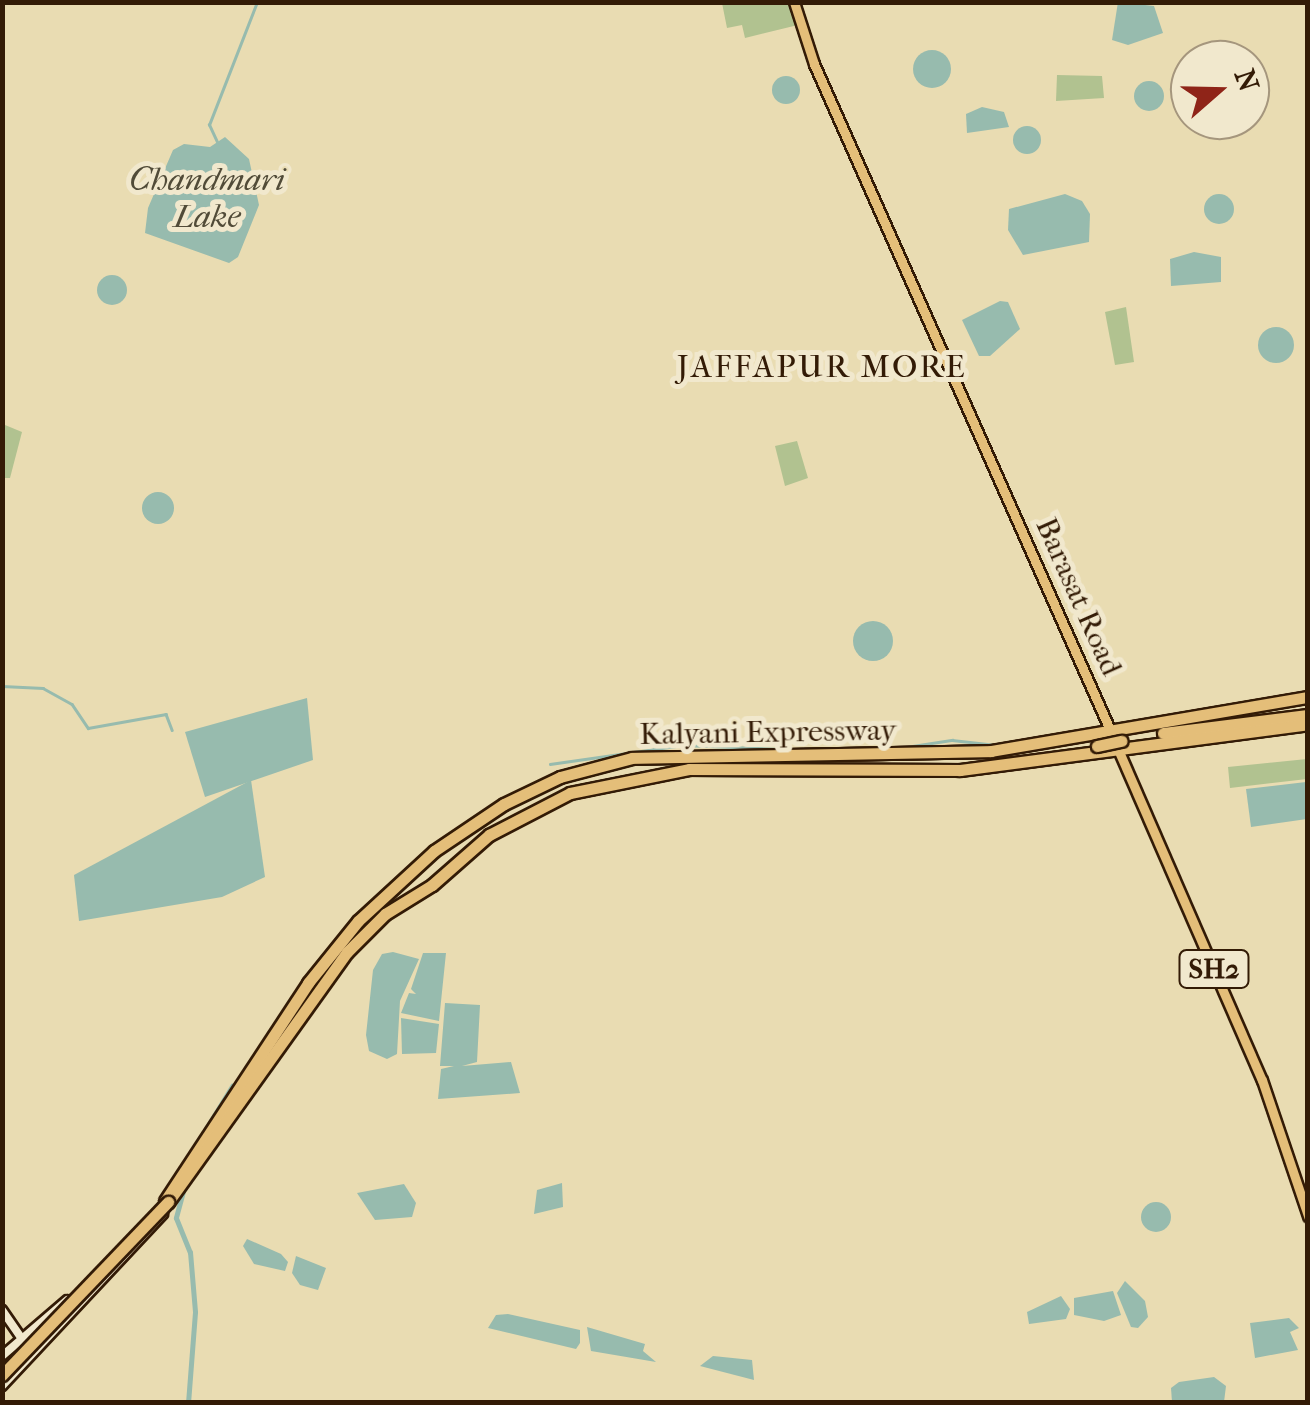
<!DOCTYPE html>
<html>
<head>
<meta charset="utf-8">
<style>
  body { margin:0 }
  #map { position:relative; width:1310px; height:1405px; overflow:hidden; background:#e9dcb2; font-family:"IM FELL French Canon",serif }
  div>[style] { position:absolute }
  .green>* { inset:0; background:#b1c290 }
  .water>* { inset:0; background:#97bbae }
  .round { border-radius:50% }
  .stream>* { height:2.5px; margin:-1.25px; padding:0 1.25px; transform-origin:1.25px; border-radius:1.25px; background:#97bbae }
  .canal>* { height:5px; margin:-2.5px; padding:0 2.5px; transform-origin:2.5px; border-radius:2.5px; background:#97bbae }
  .roads { filter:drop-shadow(2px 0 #331b06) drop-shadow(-2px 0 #331b06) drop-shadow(0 2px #331b06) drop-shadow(0 -2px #331b06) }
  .secondary>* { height:8px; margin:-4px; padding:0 4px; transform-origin:4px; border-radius:4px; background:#f1e8cd }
  .primary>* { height:9px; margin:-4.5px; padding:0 4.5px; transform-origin:4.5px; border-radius:4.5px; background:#e4be79 }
  .highway>* { height:11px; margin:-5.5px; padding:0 5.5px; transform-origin:5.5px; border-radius:5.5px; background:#e4be79 }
  .bridges { filter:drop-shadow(2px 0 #331b06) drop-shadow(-2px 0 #331b06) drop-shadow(0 2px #331b06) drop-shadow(0 -2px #331b06) }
  .highway-bridge>* { height:11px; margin:-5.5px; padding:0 5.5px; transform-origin:5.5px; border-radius:5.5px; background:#e4be79 }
  span { translate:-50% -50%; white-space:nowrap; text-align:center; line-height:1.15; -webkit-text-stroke:10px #f1e8cd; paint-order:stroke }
  .shield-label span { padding:2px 8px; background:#f1e8cd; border:2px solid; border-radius:8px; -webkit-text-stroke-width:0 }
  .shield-label { font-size:28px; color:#331b06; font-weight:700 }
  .street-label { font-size:30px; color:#331b06 }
  .water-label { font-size:32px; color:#514b38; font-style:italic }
  .neighbourhood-label { font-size:32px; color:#331b06; letter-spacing:2.5px }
  .frame { position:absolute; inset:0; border:5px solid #331b06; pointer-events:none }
  .north { position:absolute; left:1170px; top:40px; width:100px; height:100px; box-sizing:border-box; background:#f1e8cd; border:2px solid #a5967d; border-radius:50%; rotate:70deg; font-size:28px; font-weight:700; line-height:40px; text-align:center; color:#331b06 }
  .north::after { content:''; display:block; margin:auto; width:35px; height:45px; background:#8f2418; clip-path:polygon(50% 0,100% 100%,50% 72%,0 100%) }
</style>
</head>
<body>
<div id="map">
  <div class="green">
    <i style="clip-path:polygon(722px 3px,792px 3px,798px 25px,745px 38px,742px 25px,727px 28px)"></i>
    <i style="clip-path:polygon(1057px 75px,1102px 76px,1104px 98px,1056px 101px)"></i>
    <i style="clip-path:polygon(1126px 307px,1134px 362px,1115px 365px,1105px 312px)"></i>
    <i style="clip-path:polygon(5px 425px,22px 432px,10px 478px,3px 478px)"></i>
    <i style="clip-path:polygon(797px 441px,808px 478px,785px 486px,775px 446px)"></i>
    <i style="clip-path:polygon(1307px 759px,1307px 779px,1230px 788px,1228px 767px)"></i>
  </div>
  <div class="water">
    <i style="clip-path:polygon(1118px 2px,1154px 6px,1163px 33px,1128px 45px,1112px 40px)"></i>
    <i class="round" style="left:913px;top:50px;width:38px;height:38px"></i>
    <i class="round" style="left:772px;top:76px;width:28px;height:28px"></i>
    <i class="round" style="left:1134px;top:81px;width:30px;height:30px"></i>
    <i style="clip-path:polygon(982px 107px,1004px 112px,1009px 127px,967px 133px,966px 114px)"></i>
    <i class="round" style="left:1013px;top:126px;width:28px;height:28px"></i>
    <i style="clip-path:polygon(225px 137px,249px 159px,259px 205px,238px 257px,229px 263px,145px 233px,148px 208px,173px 150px,184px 144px,210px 147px)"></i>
    <i style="clip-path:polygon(1065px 194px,1082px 201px,1090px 214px,1089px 242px,1023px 255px,1008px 230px,1009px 209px)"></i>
    <i class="round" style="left:1204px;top:194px;width:30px;height:30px"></i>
    <i style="clip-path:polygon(1194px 252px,1221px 257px,1221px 282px,1171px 286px,1170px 259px)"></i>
    <i class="round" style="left:97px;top:275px;width:30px;height:30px"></i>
    <i style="clip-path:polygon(1000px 301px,1008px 302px,1020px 329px,990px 356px,979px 356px,962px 320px)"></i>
    <i class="round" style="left:1258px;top:327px;width:36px;height:36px"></i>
    <i class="round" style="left:142px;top:492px;width:32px;height:32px"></i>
    <i class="round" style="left:853px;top:621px;width:40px;height:40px"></i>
    <i style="clip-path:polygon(307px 698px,313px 760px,205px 797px,185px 732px)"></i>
    <i style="clip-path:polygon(251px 780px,265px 877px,222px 897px,79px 921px,74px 875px)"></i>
    <i style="clip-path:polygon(1306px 782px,1307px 819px,1251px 827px,1246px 789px)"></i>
    <i style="clip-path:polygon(393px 952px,419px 959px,400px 1001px,397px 1054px,387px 1059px,369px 1051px,366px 1035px,373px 970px,382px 954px)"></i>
    <i style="clip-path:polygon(423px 953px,446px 953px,439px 1021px,401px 1013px,409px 993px,416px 994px,411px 989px)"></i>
    <i style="clip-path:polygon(445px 1003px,480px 1005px,477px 1062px,462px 1066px,511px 1062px,520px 1093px,438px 1099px,441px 1069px,454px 1066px,440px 1066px)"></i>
    <i style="clip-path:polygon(401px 1018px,439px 1024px,436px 1053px,402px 1054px)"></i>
    <i style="clip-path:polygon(562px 1183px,563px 1207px,534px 1214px,537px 1190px)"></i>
    <i style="clip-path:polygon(404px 1184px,416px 1203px,412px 1217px,375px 1220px,357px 1193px)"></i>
    <i class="round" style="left:1141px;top:1202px;width:30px;height:30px"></i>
    <i style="clip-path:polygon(247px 1239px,281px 1254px,288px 1262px,285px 1271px,254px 1264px,243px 1246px)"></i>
    <i style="clip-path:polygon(296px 1256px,326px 1268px,318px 1290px,300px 1285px,292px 1273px)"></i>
    <i style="clip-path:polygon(1125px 1281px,1145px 1301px,1148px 1317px,1138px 1328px,1131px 1327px,1117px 1293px)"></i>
    <i style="clip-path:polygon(1113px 1291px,1121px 1315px,1104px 1321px,1074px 1315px,1074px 1298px)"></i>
    <i style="clip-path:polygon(1061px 1296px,1070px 1309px,1066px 1319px,1029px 1324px,1027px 1312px)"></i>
    <i style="clip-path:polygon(508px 1314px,580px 1330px,580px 1343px,576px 1349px,488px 1328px,496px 1315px)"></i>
    <i style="clip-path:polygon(1289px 1318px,1299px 1328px,1290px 1332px,1298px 1350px,1255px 1358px,1250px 1323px)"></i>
    <i style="clip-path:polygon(587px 1327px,645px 1344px,643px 1351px,656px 1362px,591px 1351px)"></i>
    <i style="clip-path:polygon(713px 1356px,752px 1360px,754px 1380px,700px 1366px)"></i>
    <i style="clip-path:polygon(1214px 1377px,1226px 1386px,1224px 1402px,1172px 1402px,1171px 1388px,1179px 1382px)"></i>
  </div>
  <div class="stream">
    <i style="left:217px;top:142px;width:19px;rotate:-115deg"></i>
    <i style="left:209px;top:125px;width:132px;rotate:-68.7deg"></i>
    <i style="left:2px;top:686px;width:41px;rotate:2.8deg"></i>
    <i style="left:43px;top:688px;width:33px;rotate:29deg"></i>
    <i style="left:72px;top:704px;width:29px;rotate:56deg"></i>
    <i style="left:88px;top:728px;width:79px;rotate:-10.2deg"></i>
    <i style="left:166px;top:714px;width:17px;rotate:69deg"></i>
    <i style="left:906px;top:747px;width:47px;rotate:-8.7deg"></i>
    <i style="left:952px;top:740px;width:44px;rotate:6.5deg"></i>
    <i style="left:550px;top:764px;width:134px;rotate:-8.1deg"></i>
    <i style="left:683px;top:745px;width:100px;rotate:2.3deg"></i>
  </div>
  <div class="canal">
    <i style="left:180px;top:1171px;width:100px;rotate:-58.5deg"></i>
    <i style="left:186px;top:1180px;width:39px;rotate:105deg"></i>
    <i style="left:176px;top:1218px;width:37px;rotate:68deg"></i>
    <i style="left:190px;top:1252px;width:60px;rotate:85.2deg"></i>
    <i style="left:195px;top:1312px;width:90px;rotate:94.4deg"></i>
  </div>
  <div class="roads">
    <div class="secondary">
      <i style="left:2px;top:1310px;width:51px;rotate:55.4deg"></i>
      <i style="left:2px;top:1356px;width:86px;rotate:-40.7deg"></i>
      <i style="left:2px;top:1386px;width:236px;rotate:-46.9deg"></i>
    </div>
    <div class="primary">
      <i style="left:794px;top:2px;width:65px;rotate:72.1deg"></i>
      <i style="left:814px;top:64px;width:731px;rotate:66.03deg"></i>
      <i style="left:1117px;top:747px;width:363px;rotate:66.5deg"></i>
      <i style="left:1262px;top:1080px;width:144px;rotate:71.3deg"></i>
    </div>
    <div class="highway">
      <i style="left:1163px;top:733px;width:146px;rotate:-7.1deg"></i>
      <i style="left:165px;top:1201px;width:261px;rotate:-56.7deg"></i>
      <i style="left:308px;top:983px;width:80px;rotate:-51.1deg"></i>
      <i style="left:358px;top:921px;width:103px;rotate:-42.6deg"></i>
      <i style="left:434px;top:851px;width:84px;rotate:-33.9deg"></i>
      <i style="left:504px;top:804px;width:62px;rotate:-25.7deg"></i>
      <i style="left:560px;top:777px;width:74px;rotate:-14.8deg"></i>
      <i style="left:632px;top:758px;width:359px;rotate:-1.1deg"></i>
      <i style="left:991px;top:751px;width:322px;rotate:-9.7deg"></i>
      <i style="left:168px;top:1202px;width:307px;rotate:-54.4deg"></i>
      <i style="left:347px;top:952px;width:54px;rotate:-45deg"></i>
      <i style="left:385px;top:914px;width:55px;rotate:-31.7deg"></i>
      <i style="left:432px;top:885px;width:76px;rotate:-41.3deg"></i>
      <i style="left:489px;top:835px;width:91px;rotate:-27.4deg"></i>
      <i style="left:570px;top:793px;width:121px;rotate:-11.4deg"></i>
      <i style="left:689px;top:769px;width:271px;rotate:0.2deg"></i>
      <i style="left:960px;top:770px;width:351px;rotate:-7.5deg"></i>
    </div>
  </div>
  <div class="bridges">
    <div class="highway-bridge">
      <i style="left:1097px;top:746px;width:25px;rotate:-12deg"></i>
      <i style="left:2px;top:1375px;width:240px;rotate:-46.2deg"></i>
    </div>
  </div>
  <div class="shield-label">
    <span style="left:1214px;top:969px">SH2</span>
  </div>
  <div class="street-label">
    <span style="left:1078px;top:597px;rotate:66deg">Barasat Road</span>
    <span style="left:768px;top:733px;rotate:-1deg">Kalyani Expressway</span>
  </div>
  <div class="water-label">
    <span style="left:207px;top:199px">Chandmari<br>Lake</span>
  </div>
  <div class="neighbourhood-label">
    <span style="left:822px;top:367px">JAFFAPUR MORE</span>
  </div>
  <div class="frame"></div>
  <div class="north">N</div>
</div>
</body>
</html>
